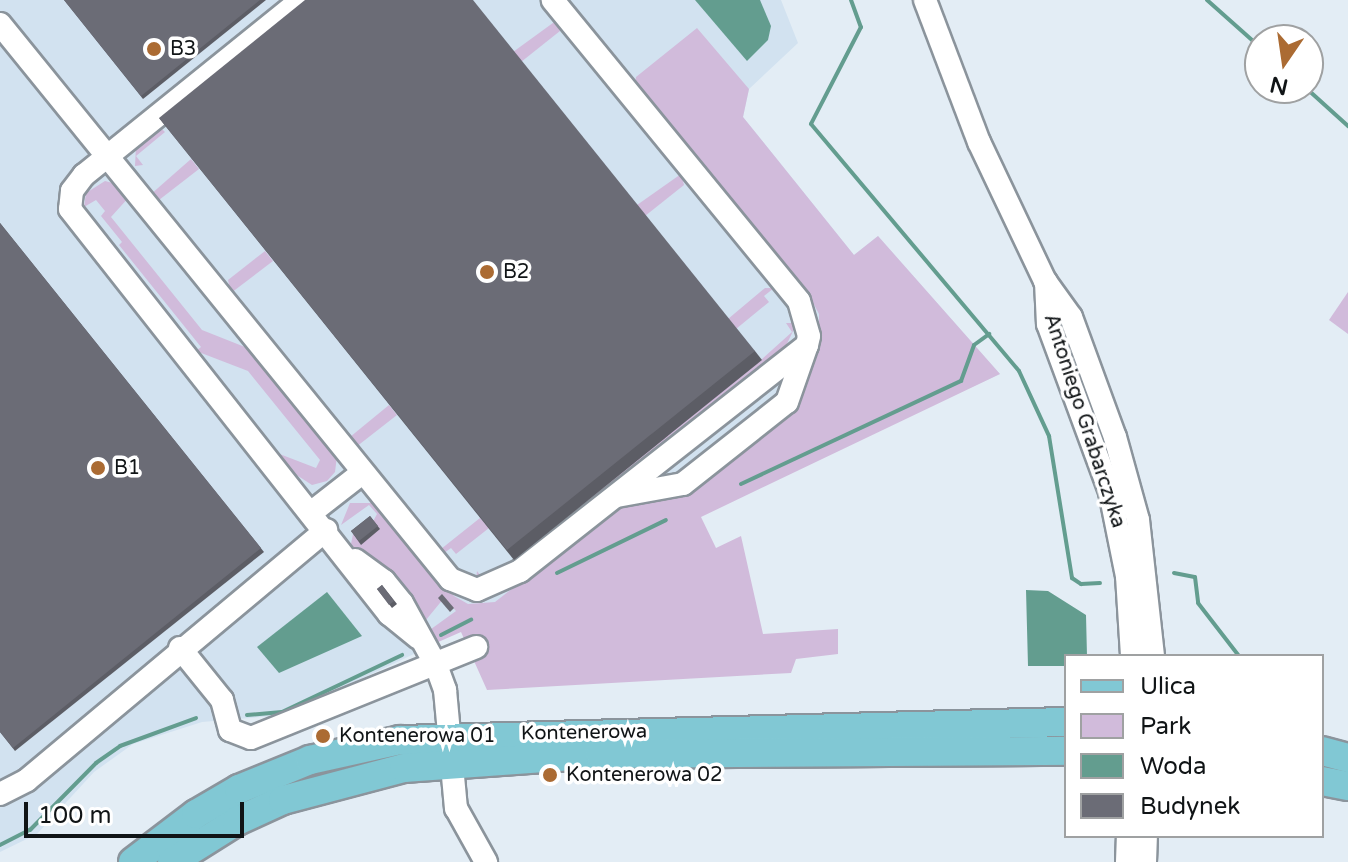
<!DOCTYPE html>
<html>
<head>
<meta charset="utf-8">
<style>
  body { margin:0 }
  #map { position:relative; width:1348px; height:862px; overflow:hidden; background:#e3edf5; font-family:"Varela Round",sans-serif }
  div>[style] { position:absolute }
  .built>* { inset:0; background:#d2e2f0 }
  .green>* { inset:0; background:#d1bbdb }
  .water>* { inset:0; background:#639d8f }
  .stream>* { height:4px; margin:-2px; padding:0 2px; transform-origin:2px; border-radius:2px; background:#639d8f }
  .roads { filter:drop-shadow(2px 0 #8b949c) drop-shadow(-2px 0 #8b949c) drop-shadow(0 2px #8b949c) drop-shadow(0 -2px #8b949c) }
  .minor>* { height:22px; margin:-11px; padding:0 11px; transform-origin:11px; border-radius:11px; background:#fff }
  .major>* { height:28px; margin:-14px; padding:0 14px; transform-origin:14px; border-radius:14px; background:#81c8d4 }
  .wall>* { inset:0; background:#5c5d65 }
  .building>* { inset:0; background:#6b6c76 }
  .dots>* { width:22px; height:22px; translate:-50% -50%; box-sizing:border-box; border:4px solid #fff; border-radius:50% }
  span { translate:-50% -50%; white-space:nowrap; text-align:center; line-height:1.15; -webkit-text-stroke:7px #fff; paint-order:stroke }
  .poi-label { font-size:20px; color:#101416 }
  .left { translate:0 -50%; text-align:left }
  .street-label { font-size:20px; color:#101416 }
  .legend { position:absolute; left:1064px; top:654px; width:260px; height:184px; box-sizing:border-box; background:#fff; border:2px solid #9fa1a2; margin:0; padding:10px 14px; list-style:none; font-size:24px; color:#101416 }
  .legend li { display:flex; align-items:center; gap:16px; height:40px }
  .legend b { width:40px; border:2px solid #9fa1a2 }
  .north { position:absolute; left:1244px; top:24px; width:80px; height:80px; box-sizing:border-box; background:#fff; border:2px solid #9fa1a2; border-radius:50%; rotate:193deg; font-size:22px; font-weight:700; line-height:32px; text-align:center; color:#101416 }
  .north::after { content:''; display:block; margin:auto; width:28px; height:36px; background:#ab6b33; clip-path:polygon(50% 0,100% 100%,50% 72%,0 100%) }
  .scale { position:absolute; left:24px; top:802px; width:220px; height:36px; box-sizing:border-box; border:4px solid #101416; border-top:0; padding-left:10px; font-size:24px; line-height:28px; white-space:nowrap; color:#101416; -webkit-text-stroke:6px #fff; paint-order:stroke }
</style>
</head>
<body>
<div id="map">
  <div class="built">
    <i style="clip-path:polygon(0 0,781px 0,798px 43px,749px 89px,743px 117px,854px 255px,878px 236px,1000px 374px,411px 645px,416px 653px,285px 715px,202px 722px,133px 744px,94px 772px,37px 834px,0 852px)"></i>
  </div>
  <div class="green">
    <i style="clip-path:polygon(557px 20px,560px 31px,521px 62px,513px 52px)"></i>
    <i style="clip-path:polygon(697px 28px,749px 89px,743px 117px,854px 255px,878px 236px,1000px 374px,701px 517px,716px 548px,741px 536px,763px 634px,838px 629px,838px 654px,796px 659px,791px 673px,487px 690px,461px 632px,436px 643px,427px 632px,456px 611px,444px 598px,421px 626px,351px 544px,353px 534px,361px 544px,377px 514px,369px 505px,341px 525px,350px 503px,375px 503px,454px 596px,468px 604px,495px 602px,625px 501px,680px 491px,788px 406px,819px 333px,819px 314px,809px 295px,649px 97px,634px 90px,636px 77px)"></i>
    <i style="clip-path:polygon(160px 127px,165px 132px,136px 156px,143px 165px,135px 166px,136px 146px)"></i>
    <i style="clip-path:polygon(191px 159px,199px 169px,159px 200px,150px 195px)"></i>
    <i style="clip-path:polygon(681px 174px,684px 185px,645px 216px,637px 205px)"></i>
    <i style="clip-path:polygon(105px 181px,120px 185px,130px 196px,111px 217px,202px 330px,255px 351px,337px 456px,335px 472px,327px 481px,312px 485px,295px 474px,277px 453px,316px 468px,320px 460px,248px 371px,196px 351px,201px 347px,119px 245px,122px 242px,101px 216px,105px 211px,96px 200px,84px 207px,86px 193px)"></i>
    <i style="clip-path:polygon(265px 251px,273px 261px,231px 293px,228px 280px)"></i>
    <i style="clip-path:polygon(765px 288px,774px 288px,764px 296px,769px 302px,736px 329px,728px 319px)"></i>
    <i style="clip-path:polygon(1348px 292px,1348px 334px,1329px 320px)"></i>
    <i style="clip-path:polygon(786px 323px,793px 323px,794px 329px,784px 350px,518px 564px,494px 579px,481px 581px,476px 579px,477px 571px,484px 580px,514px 559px,761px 360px,792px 332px)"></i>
    <i style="clip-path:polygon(389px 405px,397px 415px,356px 447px,350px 437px)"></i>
    <i style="clip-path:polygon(480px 518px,489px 528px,456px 554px,451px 548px,440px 556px,441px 549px)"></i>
  </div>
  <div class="water">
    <i style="clip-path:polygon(695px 0,760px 0,771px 26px,768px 40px,747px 61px)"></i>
    <i style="clip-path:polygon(1026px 590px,1048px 591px,1086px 615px,1087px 656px,1066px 656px,1066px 666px,1028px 666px)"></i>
    <i style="clip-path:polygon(327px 592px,362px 636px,279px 673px,257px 647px)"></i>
  </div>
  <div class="stream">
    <i style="left:851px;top:0;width:29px;rotate:70deg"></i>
    <i style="left:861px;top:27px;width:109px;rotate:117.3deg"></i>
    <i style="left:811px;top:124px;width:323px;rotate:49.9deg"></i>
    <i style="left:1019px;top:371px;width:72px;rotate:65.2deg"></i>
    <i style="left:1049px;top:436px;width:144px;rotate:80.8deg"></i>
    <i style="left:1072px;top:578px;width:11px;rotate:34deg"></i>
    <i style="left:1081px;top:584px;width:19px;rotate:-3deg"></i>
    <i style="left:1207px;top:0;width:71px;rotate:41.6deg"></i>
    <i style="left:1306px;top:88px;width:57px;rotate:42.1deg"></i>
    <i style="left:741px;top:484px;width:243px;rotate:-25.1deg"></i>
    <i style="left:961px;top:381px;width:38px;rotate:-70deg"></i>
    <i style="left:974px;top:345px;width:19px;rotate:-36deg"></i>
    <i style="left:557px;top:573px;width:121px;rotate:-25.9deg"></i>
    <i style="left:1174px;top:573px;width:21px;rotate:11deg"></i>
    <i style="left:1195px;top:577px;width:26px;rotate:83deg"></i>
    <i style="left:1198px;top:603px;width:67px;rotate:52.3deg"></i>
    <i style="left:441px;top:635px;width:34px;rotate:-27deg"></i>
    <i style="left:247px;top:715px;width:35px;rotate:-5deg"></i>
    <i style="left:282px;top:712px;width:133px;rotate:-25.4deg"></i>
    <i style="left:0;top:845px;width:34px;rotate:-27deg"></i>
    <i style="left:30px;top:830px;width:94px;rotate:-45.4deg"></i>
    <i style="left:96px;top:763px;width:29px;rotate:-35deg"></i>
    <i style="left:120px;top:746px;width:81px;rotate:-20.2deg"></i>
  </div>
  <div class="roads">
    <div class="minor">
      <i style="left:301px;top:0;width:279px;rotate:141.1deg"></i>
      <i style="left:84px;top:175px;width:20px;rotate:127deg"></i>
      <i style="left:72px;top:191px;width:18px;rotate:96deg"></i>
      <i style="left:70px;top:209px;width:516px;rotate:51.77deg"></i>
      <i style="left:389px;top:614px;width:38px;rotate:39deg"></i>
      <i style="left:925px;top:0;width:152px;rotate:69.2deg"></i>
      <i style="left:979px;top:142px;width:154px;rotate:64.6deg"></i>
      <i style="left:1045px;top:281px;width:44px;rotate:54.2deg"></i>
      <i style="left:1071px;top:317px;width:128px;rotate:69.9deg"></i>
      <i style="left:1115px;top:437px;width:86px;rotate:74.5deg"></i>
      <i style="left:1138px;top:520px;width:137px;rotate:83.7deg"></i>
      <i style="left:0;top:24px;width:715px;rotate:50.96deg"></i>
      <i style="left:450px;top:579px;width:29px;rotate:22deg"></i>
      <i style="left:477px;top:590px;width:47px;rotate:-23.8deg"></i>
      <i style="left:520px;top:571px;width:365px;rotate:-38.2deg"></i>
      <i style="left:807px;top:345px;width:9px;rotate:-77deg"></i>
      <i style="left:809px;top:336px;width:36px;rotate:-106deg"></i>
      <i style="left:799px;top:301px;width:389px;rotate:-129.3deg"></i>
      <i style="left:1046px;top:282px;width:42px;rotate:87.3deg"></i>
      <i style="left:1048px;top:324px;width:179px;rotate:69.7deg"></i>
      <i style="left:1110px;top:492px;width:86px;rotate:78.6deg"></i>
      <i style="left:1127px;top:576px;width:80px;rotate:86.4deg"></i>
      <i style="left:617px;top:496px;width:67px;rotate:-10.3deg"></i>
      <i style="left:683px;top:484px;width:132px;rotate:-38.3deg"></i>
      <i style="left:787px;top:402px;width:60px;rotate:-70.7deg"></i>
      <i style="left:312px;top:512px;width:63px;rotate:-38deg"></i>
      <i style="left:355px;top:560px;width:36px;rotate:36deg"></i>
      <i style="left:384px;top:581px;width:28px;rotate:51deg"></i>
      <i style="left:402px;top:603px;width:71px;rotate:61.3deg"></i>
      <i style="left:436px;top:665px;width:27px;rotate:70deg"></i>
      <i style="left:445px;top:690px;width:119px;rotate:84.7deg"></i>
      <i style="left:456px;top:808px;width:62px;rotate:60.9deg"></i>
      <i style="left:180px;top:648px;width:67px;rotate:51.1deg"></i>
      <i style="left:222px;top:700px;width:31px;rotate:75deg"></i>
      <i style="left:230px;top:730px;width:22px;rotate:21deg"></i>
      <i style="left:251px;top:738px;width:243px;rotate:-22deg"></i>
      <i style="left:0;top:794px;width:30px;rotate:-27deg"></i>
      <i style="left:27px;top:780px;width:390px;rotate:-39.9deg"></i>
      <i style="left:1127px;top:862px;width:26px;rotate:-88deg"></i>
      <i style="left:1145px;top:862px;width:26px;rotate:-88deg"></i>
    </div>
    <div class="major">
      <i style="left:1322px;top:751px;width:27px;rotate:15deg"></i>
      <i style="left:1322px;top:781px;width:26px;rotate:11deg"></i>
      <i style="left:133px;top:862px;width:79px;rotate:-37.3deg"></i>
      <i style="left:196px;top:814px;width:50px;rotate:-30.2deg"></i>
      <i style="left:239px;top:789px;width:77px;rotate:-22.2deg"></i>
      <i style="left:310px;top:760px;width:92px;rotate:-12.5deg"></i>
      <i style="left:400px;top:740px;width:666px;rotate:-1.55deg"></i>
      <i style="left:172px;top:862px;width:77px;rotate:-32.2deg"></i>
      <i style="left:237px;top:821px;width:51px;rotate:-24.5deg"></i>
      <i style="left:283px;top:800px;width:125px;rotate:-14.8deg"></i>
      <i style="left:404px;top:768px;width:196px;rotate:-4.1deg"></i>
      <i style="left:600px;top:754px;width:466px;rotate:-0.4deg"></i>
    </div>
  </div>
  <div class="wall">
    <i style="clip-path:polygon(64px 0,266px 0,143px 99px)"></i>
    <i style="clip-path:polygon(159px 118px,755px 351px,762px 360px,514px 560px)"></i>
    <i style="clip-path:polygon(0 223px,264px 552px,15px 751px,0 732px)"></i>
    <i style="clip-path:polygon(370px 516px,380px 529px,361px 545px,351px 531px)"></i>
    <i style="clip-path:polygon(382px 585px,397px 604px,392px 608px,377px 589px)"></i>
  </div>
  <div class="building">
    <i style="clip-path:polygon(64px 0,260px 0,141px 96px)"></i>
    <i style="clip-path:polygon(305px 0,473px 0,755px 351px,507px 550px,159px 118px)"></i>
    <i style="clip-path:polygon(0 223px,261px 548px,13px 748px,0 732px)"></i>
    <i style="clip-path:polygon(370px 516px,378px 526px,359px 541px,351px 531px)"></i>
    <i style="clip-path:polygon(382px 585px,394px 601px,389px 605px,377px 589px)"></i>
    <i style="clip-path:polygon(442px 594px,454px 608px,450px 612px,438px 598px)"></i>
  </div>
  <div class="dots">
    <i style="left:154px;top:49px;background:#ab6b33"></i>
    <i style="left:487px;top:272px;background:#ab6b33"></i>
    <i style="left:98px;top:468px;background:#ab6b33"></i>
    <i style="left:323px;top:736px;background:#ab6b33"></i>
    <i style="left:550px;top:775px;background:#ab6b33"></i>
  </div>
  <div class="poi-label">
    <span class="left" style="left:170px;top:49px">B3</span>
    <span class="left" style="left:503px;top:272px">B2</span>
    <span class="left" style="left:114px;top:468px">B1</span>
    <span class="left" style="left:339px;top:736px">Kontenerowa 01</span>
    <span class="left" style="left:566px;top:775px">Kontenerowa 02</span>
  </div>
  <div class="street-label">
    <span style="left:1084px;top:421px;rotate:72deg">Antoniego Grabarczyka</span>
    <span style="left:584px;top:733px;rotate:-1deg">Kontenerowa</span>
  </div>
  <ul class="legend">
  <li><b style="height:10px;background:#81c8d4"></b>Ulica</li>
  <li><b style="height:22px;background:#d1bbdb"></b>Park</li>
  <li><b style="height:22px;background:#639d8f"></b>Woda</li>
  <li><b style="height:22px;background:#6b6c76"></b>Budynek</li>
  </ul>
  <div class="north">N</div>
  <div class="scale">100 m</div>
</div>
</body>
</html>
